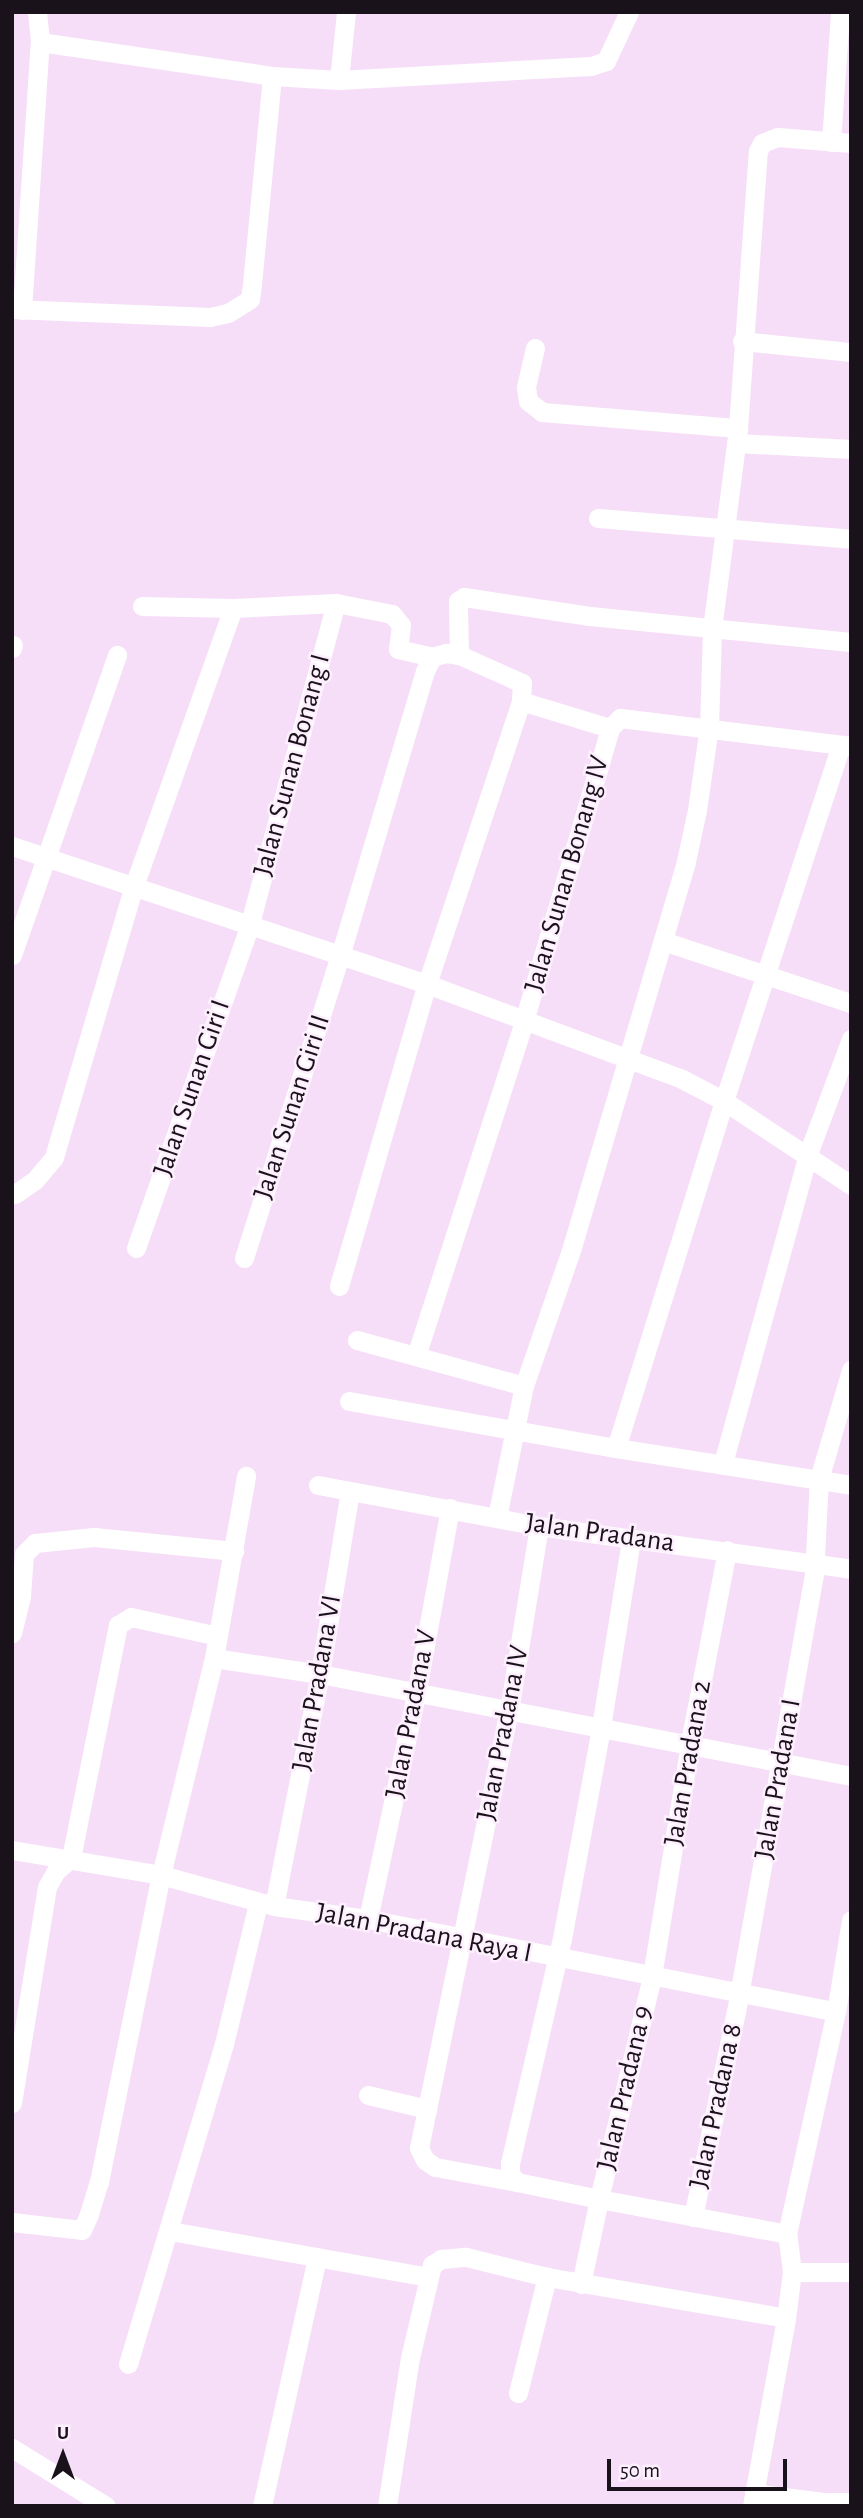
<!DOCTYPE html>
<html>
<head>
<meta charset="utf-8">
<style>
  body { margin:0 }
  #map { position:relative; width:863px; height:2518px; overflow:hidden; background:#f6def8; font-family:"Alegreya Sans",sans-serif }
  div>[style] { position:absolute }
  .street>* { height:19px; margin:-9.5px; padding:0 9.5px; transform-origin:9.5px; border-radius:9.5px; background:#fff }
  span { translate:-50% -50%; white-space:nowrap; text-align:center; line-height:1.15; -webkit-text-stroke:5px #fdeffe; paint-order:stroke }
  .street-label { font-size:28px; color:#1a121a }
  .frame { position:absolute; inset:0; border:14px solid #1a121a; pointer-events:none }
  .north { position:absolute; left:28px; top:2420px; width:70px; height:70px; -webkit-text-stroke:5px #fdeffe; paint-order:stroke; rotate:0deg; font-size:19px; font-weight:700; line-height:28px; text-align:center; color:#1a121a }
  .north::after { content:''; display:block; margin:auto; width:24px; height:32px; background:#1a121a; clip-path:polygon(50% 0,100% 100%,50% 72%,0 100%) }
  .scale { position:absolute; left:607px; top:2459px; width:180px; height:32px; box-sizing:border-box; border:4px solid #1a121a; border-top:0; padding-left:9px; font-size:21px; line-height:24px; white-space:nowrap; color:#1a121a; -webkit-text-stroke:5px #fdeffe; paint-order:stroke }
</style>
</head>
<body>
<div id="map">
  <div class="street">
    <i style="left:37px;top:12px;width:30px;rotate:84deg"></i>
    <i style="left:339px;top:80px;width:68px;rotate:-84.1deg"></i>
    <i style="left:831px;top:142px;width:130px;rotate:-86deg"></i>
    <i style="left:12px;top:309px;width:198px;rotate:2.3deg"></i>
    <i style="left:210px;top:317px;width:18px;rotate:-13deg"></i>
    <i style="left:228px;top:313px;width:26px;rotate:-32deg"></i>
    <i style="left:250px;top:299px;width:15px;rotate:-82deg"></i>
    <i style="left:252px;top:284px;width:209px;rotate:-84.5deg"></i>
    <i style="left:272px;top:76px;width:67px;rotate:3.4deg"></i>
    <i style="left:339px;top:80px;width:252px;rotate:-3.2deg"></i>
    <i style="left:591px;top:66px;width:16px;rotate:-18deg"></i>
    <i style="left:606px;top:61px;width:54px;rotate:-64.9deg"></i>
    <i style="left:22px;top:310px;width:269px;rotate:-86.2deg"></i>
    <i style="left:40px;top:42px;width:234px;rotate:8.3deg"></i>
    <i style="left:742px;top:341px;width:110px;rotate:5.8deg"></i>
    <i style="left:535px;top:348px;width:40px;rotate:103deg"></i>
    <i style="left:526px;top:387px;width:14px;rotate:82deg"></i>
    <i style="left:528px;top:401px;width:18px;rotate:38deg"></i>
    <i style="left:542px;top:412px;width:197px;rotate:4.7deg"></i>
    <i style="left:736px;top:443px;width:115px;rotate:3deg"></i>
    <i style="left:598px;top:518px;width:254px;rotate:4.7deg"></i>
    <i style="left:142px;top:606px;width:91px;rotate:1.3deg"></i>
    <i style="left:233px;top:608px;width:103px;rotate:-2.8deg"></i>
    <i style="left:336px;top:603px;width:57px;rotate:11.1deg"></i>
    <i style="left:392px;top:614px;width:14px;rotate:51deg"></i>
    <i style="left:401px;top:625px;width:24px;rotate:97deg"></i>
    <i style="left:398px;top:649px;width:35px;rotate:13deg"></i>
    <i style="left:12px;top:648px;width:3px;rotate:-72deg"></i>
    <i style="left:521px;top:701px;width:93px;rotate:16.9deg"></i>
    <i style="left:610px;top:728px;width:14px;rotate:-45deg"></i>
    <i style="left:620px;top:718px;width:233px;rotate:6.9deg"></i>
    <i style="left:12px;top:846px;width:437px;rotate:18.4deg"></i>
    <i style="left:427px;top:984px;width:272px;rotate:20.4deg"></i>
    <i style="left:682px;top:1079px;width:47px;rotate:27.6deg"></i>
    <i style="left:724px;top:1101px;width:152px;rotate:33.5deg"></i>
    <i style="left:663px;top:941px;width:198px;rotate:18.3deg"></i>
    <i style="left:12px;top:955px;width:318px;rotate:-70.7deg"></i>
    <i style="left:15px;top:1194px;width:24px;rotate:-35deg"></i>
    <i style="left:35px;top:1180px;width:30px;rotate:-50deg"></i>
    <i style="left:54px;top:1157px;width:283px;rotate:-73.6deg"></i>
    <i style="left:134px;top:886px;width:295px;rotate:-70.4deg"></i>
    <i style="left:136px;top:1248px;width:340px;rotate:-70.6deg"></i>
    <i style="left:249px;top:927px;width:335px;rotate:-75deg"></i>
    <i style="left:244px;top:1258px;width:317px;rotate:-72.4deg"></i>
    <i style="left:340px;top:956px;width:297px;rotate:-73.4deg"></i>
    <i style="left:425px;top:671px;width:16px;rotate:-63deg"></i>
    <i style="left:432px;top:657px;width:15px;rotate:-16deg"></i>
    <i style="left:446px;top:653px;width:13px;rotate:9deg"></i>
    <i style="left:459px;top:655px;width:54px;rotate:-91.1deg"></i>
    <i style="left:458px;top:601px;width:7px;rotate:-34deg"></i>
    <i style="left:464px;top:597px;width:127px;rotate:8.6deg"></i>
    <i style="left:590px;top:616px;width:262px;rotate:5.7deg"></i>
    <i style="left:339px;top:1286px;width:315px;rotate:-73.8deg"></i>
    <i style="left:427px;top:984px;width:298px;rotate:-71.6deg"></i>
    <i style="left:521px;top:701px;width:18px;rotate:-87deg"></i>
    <i style="left:522px;top:683px;width:69px;rotate:-156deg"></i>
    <i style="left:357px;top:1340px;width:173px;rotate:15.4deg"></i>
    <i style="left:416px;top:1356px;width:352px;rotate:-72.1deg"></i>
    <i style="left:524px;top:1021px;width:305px;rotate:-73.6deg"></i>
    <i style="left:349px;top:1401px;width:271px;rotate:10deg"></i>
    <i style="left:616px;top:1448px;width:238px;rotate:8.9deg"></i>
    <i style="left:616px;top:1448px;width:363px;rotate:-72.7deg"></i>
    <i style="left:724px;top:1101px;width:374px;rotate:-71.8deg"></i>
    <i style="left:723px;top:1463px;width:320px;rotate:-74.6deg"></i>
    <i style="left:808px;top:1154px;width:123px;rotate:-69.5deg"></i>
    <i style="left:318px;top:1485px;width:225px;rotate:10.5deg"></i>
    <i style="left:539px;top:1526px;width:315px;rotate:7.8deg"></i>
    <i style="left:497px;top:1517px;width:134px;rotate:-78.4deg"></i>
    <i style="left:524px;top:1386px;width:147px;rotate:-70.9deg"></i>
    <i style="left:572px;top:1247px;width:402px;rotate:-73.5deg"></i>
    <i style="left:686px;top:861px;width:52px;rotate:-77.8deg"></i>
    <i style="left:697px;top:810px;width:84px;rotate:-81.8deg"></i>
    <i style="left:709px;top:727px;width:98px;rotate:-88.2deg"></i>
    <i style="left:712px;top:629px;width:203px;rotate:-82.6deg"></i>
    <i style="left:738px;top:428px;width:278px;rotate:-85.9deg"></i>
    <i style="left:758px;top:151px;width:9px;rotate:-63deg"></i>
    <i style="left:762px;top:143px;width:17px;rotate:-21deg"></i>
    <i style="left:778px;top:137px;width:73px;rotate:4.7deg"></i>
    <i style="left:631px;top:1540px;width:190px;rotate:99.1deg"></i>
    <i style="left:601px;top:1728px;width:214px;rotate:100.5deg"></i>
    <i style="left:562px;top:1938px;width:231px;rotate:103deg"></i>
    <i style="left:510px;top:2163px;width:11px;rotate:90deg"></i>
    <i style="left:510px;top:2174px;width:11px;rotate:49deg"></i>
    <i style="left:517px;top:2182px;width:84px;rotate:11.7deg"></i>
    <i style="left:599px;top:2199px;width:229px;rotate:-76.6deg"></i>
    <i style="left:652px;top:1976px;width:247px;rotate:-80.7deg"></i>
    <i style="left:692px;top:1732px;width:185px;rotate:-79.1deg"></i>
    <i style="left:12px;top:1633px;width:38px;rotate:-76deg"></i>
    <i style="left:21px;top:1596px;width:42px;rotate:-85.9deg"></i>
    <i style="left:24px;top:1554px;width:16px;rotate:-45deg"></i>
    <i style="left:35px;top:1543px;width:59px;rotate:-5.8deg"></i>
    <i style="left:94px;top:1537px;width:141px;rotate:5.7deg"></i>
    <i style="left:214px;top:1658px;width:107px;rotate:8.6deg"></i>
    <i style="left:320px;top:1674px;width:541px;rotate:10.87deg"></i>
    <i style="left:12px;top:1850px;width:151px;rotate:9.5deg"></i>
    <i style="left:161px;top:1875px;width:117px;rotate:15.3deg"></i>
    <i style="left:274px;top:1906px;width:95px;rotate:7.9deg"></i>
    <i style="left:368px;top:1919px;width:477px;rotate:11.2deg"></i>
    <i style="left:274px;top:1906px;width:237px;rotate:-78.8deg"></i>
    <i style="left:320px;top:1674px;width:185px;rotate:-80.7deg"></i>
    <i style="left:368px;top:1919px;width:229px;rotate:-77.9deg"></i>
    <i style="left:416px;top:1695px;width:190px;rotate:-79.7deg"></i>
    <i style="left:368px;top:2095px;width:61px;rotate:13.3deg"></i>
    <i style="left:12px;top:2103px;width:219px;rotate:-80.8deg"></i>
    <i style="left:47px;top:1887px;width:18px;rotate:-61deg"></i>
    <i style="left:56px;top:1871px;width:20px;rotate:-41deg"></i>
    <i style="left:71px;top:1858px;width:238px;rotate:-78.6deg"></i>
    <i style="left:118px;top:1625px;width:15px;rotate:-32deg"></i>
    <i style="left:131px;top:1617px;width:89px;rotate:12.3deg"></i>
    <i style="left:517px;top:2182px;width:83px;rotate:-169.6deg"></i>
    <i style="left:435px;top:2167px;width:12px;rotate:-145deg"></i>
    <i style="left:425px;top:2160px;width:13px;rotate:-117deg"></i>
    <i style="left:419px;top:2148px;width:446px;rotate:-78.4deg"></i>
    <i style="left:509px;top:1711px;width:187px;rotate:-80.8deg"></i>
    <i style="left:693px;top:2217px;width:209px;rotate:-78.2deg"></i>
    <i style="left:736px;top:2012px;width:445px;rotate:-79.9deg"></i>
    <i style="left:814px;top:1574px;width:95px;rotate:-87deg"></i>
    <i style="left:819px;top:1479px;width:114px;rotate:-73.6deg"></i>
    <i style="left:12px;top:2222px;width:70px;rotate:6.5deg"></i>
    <i style="left:82px;top:2230px;width:17px;rotate:-66deg"></i>
    <i style="left:89px;top:2214px;width:34px;rotate:-73deg"></i>
    <i style="left:99px;top:2182px;width:313px;rotate:-78.6deg"></i>
    <i style="left:161px;top:1875px;width:223px;rotate:-76.3deg"></i>
    <i style="left:214px;top:1658px;width:185px;rotate:-80deg"></i>
    <i style="left:170px;top:2231px;width:262px;rotate:10.1deg"></i>
    <i style="left:792px;top:2272px;width:59px"></i>
    <i style="left:581px;top:2284px;width:87px;rotate:-78deg"></i>
    <i style="left:599px;top:2199px;width:191px;rotate:10.5deg"></i>
    <i style="left:128px;top:2364px;width:334px;rotate:-73.3deg"></i>
    <i style="left:224px;top:2044px;width:145px;rotate:-76.4deg"></i>
    <i style="left:518px;top:2393px;width:120px;rotate:-76deg"></i>
    <i style="left:547px;top:2277px;width:242px;rotate:9.7deg"></i>
    <i style="left:12px;top:2448px;width:110px;rotate:31.7deg"></i>
    <i style="left:754px;top:2493px;width:70px;rotate:7.4deg"></i>
    <i style="left:823px;top:2502px;width:28px"></i>
    <i style="left:262px;top:2506px;width:255px;rotate:-77.5deg"></i>
    <i style="left:387px;top:2506px;width:150px;rotate:-81.2deg"></i>
    <i style="left:410px;top:2358px;width:96px;rotate:-76.7deg"></i>
    <i style="left:432px;top:2265px;width:11px;rotate:-34deg"></i>
    <i style="left:441px;top:2259px;width:25px;rotate:-5deg"></i>
    <i style="left:466px;top:2257px;width:83px;rotate:13.9deg"></i>
    <i style="left:752px;top:2506px;width:191px;rotate:-79.7deg"></i>
    <i style="left:786px;top:2318px;width:46px;rotate:-82.6deg"></i>
    <i style="left:792px;top:2272px;width:38px;rotate:-97deg"></i>
    <i style="left:787px;top:2234px;width:227px;rotate:-77.6deg"></i>
    <i style="left:836px;top:2012px;width:93px;rotate:-80.7deg"></i>
  </div>
  <div class="street-label">
    <span style="left:292px;top:765px;rotate:-75deg">Jalan Sunan Bonang I</span>
    <span style="left:567px;top:874px;rotate:-74deg">Jalan Sunan Bonang IV</span>
    <span style="left:192px;top:1088px;rotate:-71deg">Jalan Sunan Giri I</span>
    <span style="left:292px;top:1107px;rotate:-72deg">Jalan Sunan Giri II</span>
    <span style="left:600px;top:1533px;rotate:8deg">Jalan Pradana</span>
    <span style="left:317px;top:1683px;rotate:-80deg">Jalan Pradana VI</span>
    <span style="left:411px;top:1714px;rotate:-79deg">Jalan Pradana V</span>
    <span style="left:503px;top:1733px;rotate:-79deg">Jalan Pradana IV</span>
    <span style="left:688px;top:1763px;rotate:-80deg">Jalan Pradana 2</span>
    <span style="left:778px;top:1779px;rotate:-80deg">Jalan Pradana I</span>
    <span style="left:424px;top:1933px;rotate:11deg">Jalan Pradana Raya I</span>
    <span style="left:625px;top:2088px;rotate:-77deg">Jalan Pradana 9</span>
    <span style="left:716px;top:2106px;rotate:-78deg">Jalan Pradana 8</span>
  </div>
  <div class="frame"></div>
  <div class="north">U</div>
  <div class="scale">50 m</div>
</div>
</body>
</html>
